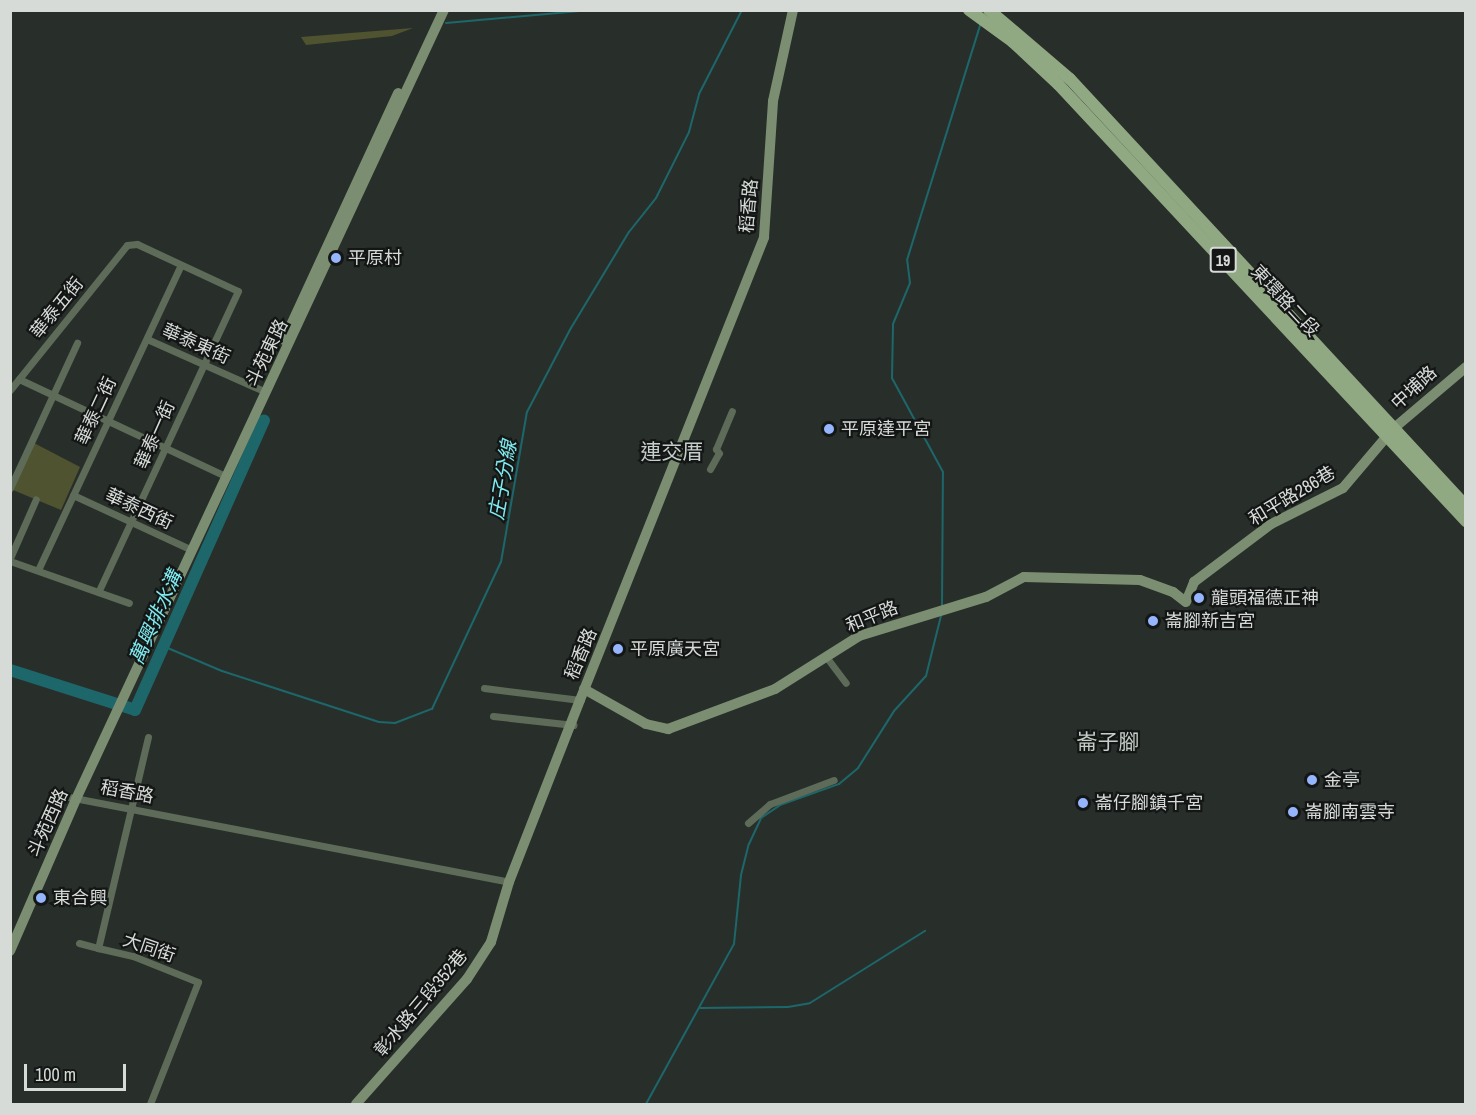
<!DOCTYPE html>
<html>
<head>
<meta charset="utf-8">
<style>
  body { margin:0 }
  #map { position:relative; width:1476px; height:1115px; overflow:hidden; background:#282f2a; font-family:"Archivo Narrow","Noto Sans TC",sans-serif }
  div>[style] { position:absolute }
  .green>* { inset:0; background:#50532f }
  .stream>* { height:2px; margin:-1px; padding:0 1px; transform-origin:1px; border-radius:1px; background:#1d676b }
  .river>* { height:12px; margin:-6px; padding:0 6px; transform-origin:6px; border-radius:6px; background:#1d676b }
  .street>* { height:7px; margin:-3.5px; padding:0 3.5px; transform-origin:3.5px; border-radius:3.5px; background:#5f6b59 }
  .secondary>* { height:10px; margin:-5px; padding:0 5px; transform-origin:5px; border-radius:5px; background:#7b8e71 }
  .primary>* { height:12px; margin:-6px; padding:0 6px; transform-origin:6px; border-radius:6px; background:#90a983 }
  .dots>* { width:16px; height:16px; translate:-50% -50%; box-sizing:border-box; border:3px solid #131614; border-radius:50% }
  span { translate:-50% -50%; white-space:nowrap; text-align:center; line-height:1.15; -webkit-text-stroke:4.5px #131614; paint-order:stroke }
  .shield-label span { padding:2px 4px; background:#131614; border:2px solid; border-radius:4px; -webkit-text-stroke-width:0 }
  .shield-label { font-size:16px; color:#d6dbd8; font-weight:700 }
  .street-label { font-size:18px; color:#d6dbd8 }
  .poi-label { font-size:18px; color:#d6dbd8 }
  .left { translate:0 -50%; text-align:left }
  .water-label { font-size:20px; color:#7febf1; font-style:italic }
  .quarter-label { font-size:21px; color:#c6cec9 }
  .frame { position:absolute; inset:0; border:12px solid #d6dbd8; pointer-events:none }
  .scale { position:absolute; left:24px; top:1064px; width:102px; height:27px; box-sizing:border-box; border:3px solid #d6dbd8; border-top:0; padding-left:8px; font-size:18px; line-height:21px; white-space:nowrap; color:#d6dbd8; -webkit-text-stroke:4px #131614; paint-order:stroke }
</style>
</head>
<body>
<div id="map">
  <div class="green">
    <i style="clip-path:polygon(413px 28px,392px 36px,306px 45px,301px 37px)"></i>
    <i style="clip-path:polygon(34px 443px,80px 467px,61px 510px,13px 490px)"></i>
  </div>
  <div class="stream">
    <i style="left:446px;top:23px;width:148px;rotate:-5.1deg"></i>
    <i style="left:942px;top:607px;width:135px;rotate:-89.6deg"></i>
    <i style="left:943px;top:472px;width:107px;rotate:-118.5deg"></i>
    <i style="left:892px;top:378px;width:54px;rotate:-88.9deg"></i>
    <i style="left:893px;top:324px;width:44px;rotate:-67.5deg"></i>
    <i style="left:910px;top:283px;width:23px;rotate:-97deg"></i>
    <i style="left:907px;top:260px;width:246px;rotate:-72.7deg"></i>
    <i style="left:163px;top:646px;width:64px;rotate:23deg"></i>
    <i style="left:222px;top:671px;width:165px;rotate:18deg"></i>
    <i style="left:379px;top:722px;width:16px;rotate:4deg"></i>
    <i style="left:395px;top:723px;width:40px;rotate:-21deg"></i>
    <i style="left:432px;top:709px;width:162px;rotate:-64.9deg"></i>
    <i style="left:501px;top:562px;width:152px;rotate:-80.2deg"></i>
    <i style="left:527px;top:412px;width:95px;rotate:-62.4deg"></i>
    <i style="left:571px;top:328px;width:112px;rotate:-58.9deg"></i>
    <i style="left:629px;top:232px;width:43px;rotate:-51.5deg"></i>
    <i style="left:656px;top:198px;width:74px;rotate:-63.4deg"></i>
    <i style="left:689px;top:132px;width:39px;rotate:-75deg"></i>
    <i style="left:699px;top:94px;width:94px;rotate:-62.9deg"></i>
    <i style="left:700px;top:1008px;width:88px;rotate:-0.7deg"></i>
    <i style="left:788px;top:1007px;width:22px;rotate:-10deg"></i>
    <i style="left:810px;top:1003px;width:136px;rotate:-32.1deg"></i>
    <i style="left:646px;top:1104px;width:183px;rotate:-61.2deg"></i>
    <i style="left:734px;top:944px;width:69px;rotate:-84.2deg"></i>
    <i style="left:741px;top:875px;width:32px;rotate:-76deg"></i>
    <i style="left:749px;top:844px;width:29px;rotate:-65deg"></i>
    <i style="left:761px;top:818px;width:23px;rotate:-34deg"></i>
    <i style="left:780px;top:805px;width:63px;rotate:-19.6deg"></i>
    <i style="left:839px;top:784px;width:25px;rotate:-40deg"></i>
    <i style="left:858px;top:768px;width:67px;rotate:-57.7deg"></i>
    <i style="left:894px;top:711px;width:47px;rotate:-47.6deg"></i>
    <i style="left:926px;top:676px;width:62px;rotate:-76deg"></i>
  </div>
  <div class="river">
    <i style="left:10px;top:670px;width:131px;rotate:17.7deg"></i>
    <i style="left:135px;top:710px;width:317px;rotate:-66deg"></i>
  </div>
  <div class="street">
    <i style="left:147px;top:339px;width:130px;rotate:24deg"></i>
    <i style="left:19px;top:379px;width:230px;rotate:25.2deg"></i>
    <i style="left:10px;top:390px;width:186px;rotate:-51.1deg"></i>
    <i style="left:127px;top:245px;width:10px;rotate:-6deg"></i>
    <i style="left:137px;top:244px;width:111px;rotate:25deg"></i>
    <i style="left:238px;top:291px;width:332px;rotate:114.9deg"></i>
    <i style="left:710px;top:469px;width:18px;rotate:-61deg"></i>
    <i style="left:719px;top:453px;width:5px;rotate:-127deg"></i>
    <i style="left:716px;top:449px;width:41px;rotate:-67.2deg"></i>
    <i style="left:10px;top:488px;width:160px;rotate:-65.2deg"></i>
    <i style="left:73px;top:495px;width:131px;rotate:24.8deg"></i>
    <i style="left:10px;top:558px;width:64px;rotate:-66.2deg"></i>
    <i style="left:10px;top:561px;width:126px;rotate:19.4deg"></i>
    <i style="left:38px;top:570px;width:337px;rotate:-64.9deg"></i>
    <i style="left:827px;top:658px;width:31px;rotate:53deg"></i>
    <i style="left:484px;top:688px;width:97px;rotate:7.1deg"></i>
    <i style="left:493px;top:716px;width:81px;rotate:6.4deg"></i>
    <i style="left:148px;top:737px;width:217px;rotate:103.3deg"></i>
    <i style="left:98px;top:948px;width:36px;rotate:13deg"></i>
    <i style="left:133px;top:956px;width:70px;rotate:21.8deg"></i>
    <i style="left:198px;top:982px;width:131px;rotate:111.5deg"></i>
    <i style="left:69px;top:797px;width:448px;rotate:10.9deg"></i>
    <i style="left:748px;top:823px;width:29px;rotate:-41deg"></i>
    <i style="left:770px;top:804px;width:68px;rotate:-20.6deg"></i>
    <i style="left:79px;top:943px;width:20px;rotate:15deg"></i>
  </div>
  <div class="secondary">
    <i style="left:284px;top:340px;width:272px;rotate:-65.2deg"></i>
    <i style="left:584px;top:689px;width:71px;rotate:29.4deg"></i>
    <i style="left:646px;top:724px;width:23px;rotate:13deg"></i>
    <i style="left:668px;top:729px;width:114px;rotate:-20.5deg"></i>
    <i style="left:775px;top:689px;width:99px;rotate:-32.2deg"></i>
    <i style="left:859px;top:636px;width:133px;rotate:-17.1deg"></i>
    <i style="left:986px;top:597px;width:43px;rotate:-27.8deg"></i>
    <i style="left:1024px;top:577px;width:116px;rotate:1.5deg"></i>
    <i style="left:1140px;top:580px;width:35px;rotate:20deg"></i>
    <i style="left:1173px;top:592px;width:16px;rotate:38deg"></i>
    <i style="left:1186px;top:602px;width:22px;rotate:-68deg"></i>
    <i style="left:1194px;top:582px;width:96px;rotate:-37deg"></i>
    <i style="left:1271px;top:524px;width:80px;rotate:-26.6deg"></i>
    <i style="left:1343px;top:488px;width:77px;rotate:-49.7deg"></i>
    <i style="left:1393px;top:429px;width:96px;rotate:-40.3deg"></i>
    <i style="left:10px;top:951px;width:166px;rotate:-66.5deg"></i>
    <i style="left:76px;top:799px;width:871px;rotate:-65deg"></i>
    <i style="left:356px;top:1104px;width:167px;rotate:-48.4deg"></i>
    <i style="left:467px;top:979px;width:44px;rotate:-57deg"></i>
    <i style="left:491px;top:942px;width:63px;rotate:-73.3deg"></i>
    <i style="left:509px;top:882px;width:195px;rotate:-68.7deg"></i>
    <i style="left:580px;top:700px;width:498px;rotate:-68.3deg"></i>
    <i style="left:764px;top:237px;width:136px;rotate:-86.2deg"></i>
    <i style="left:773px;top:101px;width:93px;rotate:-77.6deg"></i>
  </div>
  <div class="primary">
    <i style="left:969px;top:10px;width:54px;rotate:36deg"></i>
    <i style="left:1013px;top:42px;width:62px;rotate:43deg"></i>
    <i style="left:1058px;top:84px;width:598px;rotate:46.97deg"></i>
    <i style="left:989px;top:10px;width:106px;rotate:40.4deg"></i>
    <i style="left:1070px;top:79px;width:582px;rotate:47.16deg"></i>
  </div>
  <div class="dots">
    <i style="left:336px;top:258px;background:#95b6fd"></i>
    <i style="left:829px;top:429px;background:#95b6fd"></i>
    <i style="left:1199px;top:598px;background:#95b6fd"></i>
    <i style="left:1153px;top:621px;background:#95b6fd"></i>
    <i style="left:618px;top:649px;background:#95b6fd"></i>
    <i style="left:1312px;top:780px;background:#95b6fd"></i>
    <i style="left:1083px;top:803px;background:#95b6fd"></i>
    <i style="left:1293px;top:812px;background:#95b6fd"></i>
    <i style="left:41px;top:898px;background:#95b6fd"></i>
  </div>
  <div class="shield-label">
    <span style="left:1223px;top:260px">19</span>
  </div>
  <div class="street-label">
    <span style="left:749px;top:206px;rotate:-85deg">稻香路</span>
    <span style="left:1285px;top:301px;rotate:47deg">東環路二段</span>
    <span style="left:57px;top:308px;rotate:-51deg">華泰五街</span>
    <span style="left:196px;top:344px;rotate:24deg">華泰東街</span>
    <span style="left:267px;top:353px;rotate:-64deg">斗苑東路</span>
    <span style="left:1414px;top:388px;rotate:-43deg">中埔路</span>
    <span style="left:96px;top:411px;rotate:-65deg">華泰二街</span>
    <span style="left:155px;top:435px;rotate:-66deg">華泰一街</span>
    <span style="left:1292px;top:496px;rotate:-31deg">和平路286巷</span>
    <span style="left:139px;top:509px;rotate:25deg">華泰西街</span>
    <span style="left:872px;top:617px;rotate:-22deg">和平路</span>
    <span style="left:581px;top:654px;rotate:-67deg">稻香路</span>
    <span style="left:127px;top:792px;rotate:11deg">稻香路</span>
    <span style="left:48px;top:823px;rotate:-66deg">斗苑西路</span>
    <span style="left:149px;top:948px;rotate:19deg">大同街</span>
    <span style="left:421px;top:1003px;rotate:-50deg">彰水路三段352巷</span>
  </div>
  <div class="poi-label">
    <span class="left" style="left:348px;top:258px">平原村</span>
    <span class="left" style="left:841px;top:429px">平原達平宮</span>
    <span class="left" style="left:1211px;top:598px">龍頭福德正神</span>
    <span class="left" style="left:1165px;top:621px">崙腳新吉宮</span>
    <span class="left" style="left:630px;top:649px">平原廣天宮</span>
    <span class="left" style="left:1324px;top:780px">金亭</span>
    <span class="left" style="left:1095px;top:803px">崙仔腳鎮千宮</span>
    <span class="left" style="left:1305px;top:812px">崙腳南雲寺</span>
    <span class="left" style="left:53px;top:898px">東合興</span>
  </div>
  <div class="water-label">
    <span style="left:502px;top:480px;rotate:-80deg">庄子分線</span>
    <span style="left:155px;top:617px;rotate:-66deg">萬興排水溝</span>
  </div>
  <div class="quarter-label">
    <span style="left:672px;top:452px">連交厝</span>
    <span style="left:1108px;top:742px">崙子腳</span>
  </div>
  <div class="frame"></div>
  <div class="scale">100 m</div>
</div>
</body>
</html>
